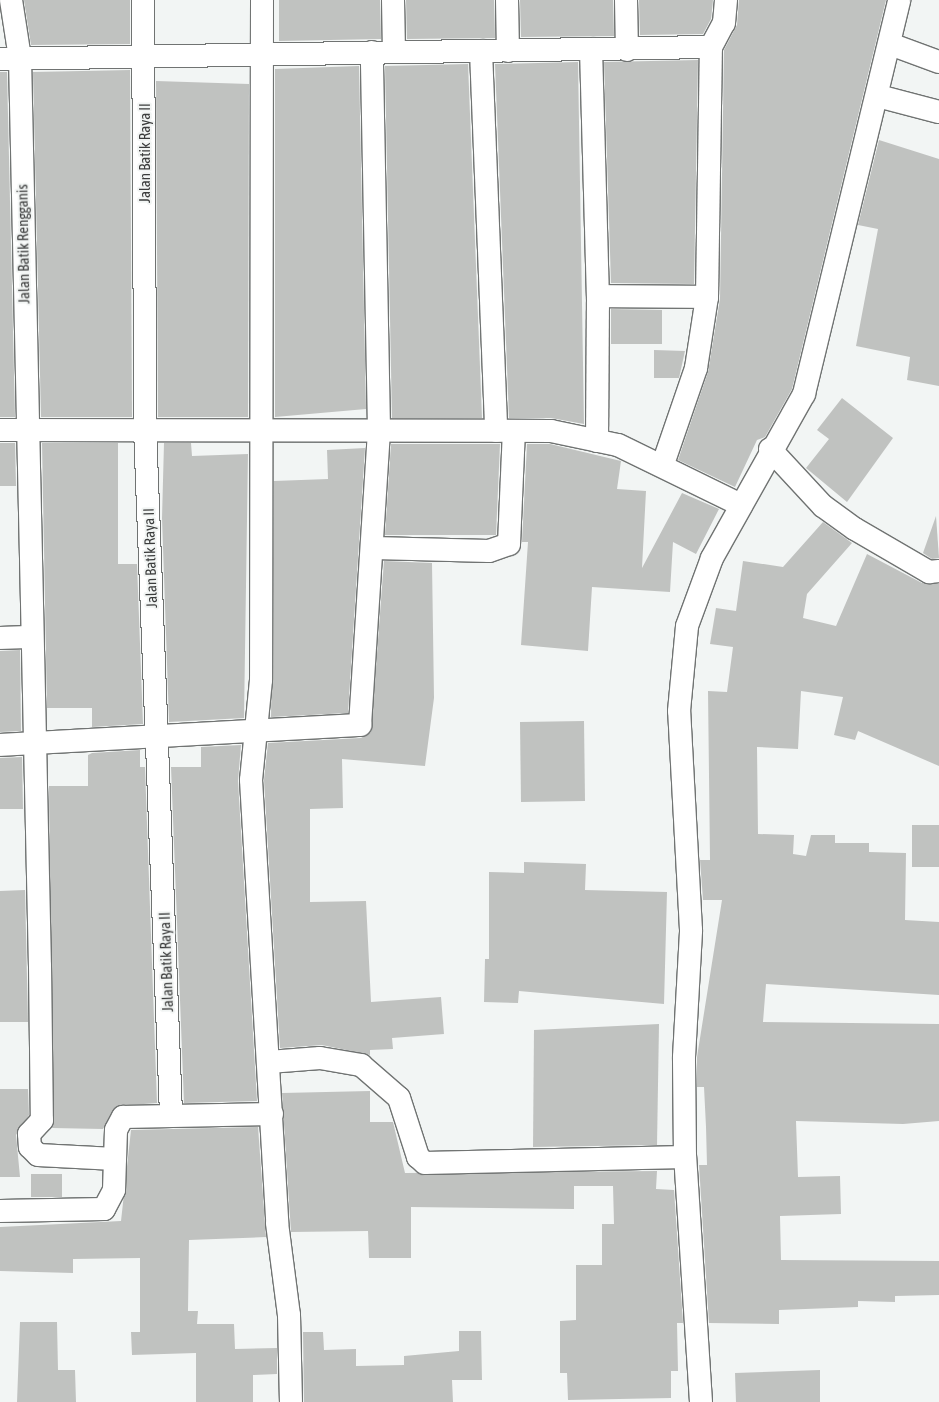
<!DOCTYPE html>
<html>
<head>
<meta charset="utf-8">
<style>
  body { margin:0 }
  #map { position:relative; width:939px; height:1402px; overflow:hidden; background:#f2f5f4; font-family:"Asap Condensed",sans-serif }
  div>[style] { position:absolute }
  .building>* { inset:0; background:#c0c2c0 }
  .roads { filter:drop-shadow(1px 0 #707372) drop-shadow(-1px 0 #707372) drop-shadow(0 1px #707372) drop-shadow(0 -1px #707372) }
  .minor>* { height:22px; margin:-11px; padding:0 11px; transform-origin:11px; border-radius:11px; background:#fff }
  span { translate:-50% -50%; white-space:nowrap; text-align:center; line-height:1.15; -webkit-text-stroke:4px #f2f5f4; paint-order:stroke }
  .street-label { font-size:15px; color:#3b3c3c }
</style>
</head>
<body>
<div id="map">
  <div class="building">
    <i style="clip-path:polygon(24px 0,130px 0,130px 44px,31px 45px)"></i>
    <i style="clip-path:polygon(279px 0,380px 0,381px 39px,279px 41px)"></i>
    <i style="clip-path:polygon(406px 0,494px 0,495px 38px,407px 39px)"></i>
    <i style="clip-path:polygon(520px 0,613px 0,614px 36px,521px 37px)"></i>
    <i style="clip-path:polygon(639px 0,713px 0,711px 19px,703px 34px,640px 35px)"></i>
    <i style="clip-path:polygon(739px 0,886px 0,792px 389px,765px 437px,757px 440px,735px 487px,678px 460px,708px 372px,720px 299px,724px 50px,737px 25px)"></i>
    <i style="clip-path:polygon(698px 60px,694px 284px,611px 283px,604px 62px)"></i>
    <i style="clip-path:polygon(578px 62px,584px 424px,551px 418px,509px 418px,495px 64px)"></i>
    <i style="clip-path:polygon(468px 64px,482px 418px,392px 418px,385px 66px)"></i>
    <i style="clip-path:polygon(359px 66px,366px 409px,275px 417px,275px 69px)"></i>
    <i style="clip-path:polygon(130px 70px,132px 417px,41px 417px,33px 72px)"></i>
    <i style="clip-path:polygon(0 72px,7px 72px,15px 417px,0 417px)"></i>
    <i style="clip-path:polygon(156px 81px,249px 84px,248px 417px,158px 417px)"></i>
    <i style="clip-path:polygon(879px 140px,939px 159px,939px 386px,907px 380px,910px 357px,856px 346px,878px 229px,858px 225px)"></i>
    <i style="clip-path:polygon(611px 309px,662px 310px,662px 344px,611px 344px)"></i>
    <i style="clip-path:polygon(654px 350px,685px 351px,679px 378px,654px 378px)"></i>
    <i style="clip-path:polygon(842px 398px,893px 438px,847px 502px,806px 468px,829px 439px,817px 430px)"></i>
    <i style="clip-path:polygon(0 443px,15px 443px,16px 486px,0 486px)"></i>
    <i style="clip-path:polygon(42px 443px,118px 443px,118px 564px,137px 564px,143px 724px,92px 727px,92px 708px,47px 708px)"></i>
    <i style="clip-path:polygon(164px 443px,191px 443px,192px 456px,248px 454px,244px 718px,169px 722px,162px 518px)"></i>
    <i style="clip-path:polygon(391px 444px,500px 444px,496px 535px,385px 535px)"></i>
    <i style="clip-path:polygon(527px 444px,550px 444px,621px 461px,617px 489px,646px 491px,642px 568px,682px 493px,719px 509px,696px 554px,673px 542px,670px 592px,592px 587px,588px 651px,521px 645px,528px 542px,522px 542px)"></i>
    <i style="clip-path:polygon(365px 448px,348px 713px,271px 717px,274px 481px,328px 479px,327px 450px)"></i>
    <i style="clip-path:polygon(936px 516px,939px 558px,932px 559px,923px 553px)"></i>
    <i style="clip-path:polygon(823px 522px,852px 543px,807px 594px,803px 618px,836px 626px,867px 554px,922px 583px,939px 584px,939px 766px,858px 731px,855px 740px,834px 735px,843px 697px,801px 691px,798px 749px,757px 747px,758px 834px,794px 835px,793px 854px,806px 856px,811px 835px,835px 835px,835px 843px,869px 843px,869px 852px,906px 853px,905px 920px,939px 922px,939px 995px,766px 984px,763px 1022px,939px 1024px,939px 1121px,903px 1124px,796px 1121px,798px 1177px,840px 1176px,841px 1214px,780px 1216px,781px 1260px,939px 1261px,939px 1295px,895px 1296px,895px 1302px,858px 1301px,858px 1307px,779px 1310px,779px 1324px,709px 1323px,699px 1165px,707px 1165px,706px 1127px,704px 1087px,697px 1087px,697px 1057px,722px 900px,703px 900px,700px 860px,710px 860px,708px 691px,727px 692px,733px 647px,710px 644px,716px 608px,736px 611px,743px 561px,783px 567px)"></i>
    <i style="clip-path:polygon(384px 561px,432px 563px,434px 698px,425px 766px,342px 759px,343px 808px,310px 809px,310px 902px,366px 901px,371px 1002px,441px 997px,444px 1034px,392px 1038px,393px 1049px,370px 1050px,370px 1055px,322px 1045px,280px 1048px,264px 780px,268px 743px,361px 738px,371px 732px)"></i>
    <i style="clip-path:polygon(20px 650px,21px 731px,0 732px,0 651px)"></i>
    <i style="clip-path:polygon(584px 721px,585px 801px,521px 802px,520px 722px)"></i>
    <i style="clip-path:polygon(241px 745px,238px 781px,257px 1101px,184px 1103px,171px 767px,201px 767px,201px 747px)"></i>
    <i style="clip-path:polygon(140px 750px,140px 767px,145px 767px,157px 1103px,117px 1106px,103px 1129px,52px 1128px,49px 786px,88px 786px,88px 755px,92px 753px)"></i>
    <i style="clip-path:polygon(22px 757px,23px 809px,0 809px,0 758px)"></i>
    <i style="clip-path:polygon(912px 825px,939px 825px,939px 867px,912px 867px)"></i>
    <i style="clip-path:polygon(524px 862px,586px 864px,585px 890px,667px 892px,664px 1004px,519px 991px,518px 1003px,484px 1002px,485px 959px,489px 959px,489px 872px,524px 873px)"></i>
    <i style="clip-path:polygon(25px 890px,28px 1022px,0 1022px,0 891px)"></i>
    <i style="clip-path:polygon(659px 1024px,657px 1145px,533px 1147px,534px 1030px)"></i>
    <i style="clip-path:polygon(0 1089px,28px 1089px,29px 1115px,16px 1135px,20px 1177px,0 1177px)"></i>
    <i style="clip-path:polygon(370px 1091px,370px 1122px,393px 1122px,405px 1173px,657px 1171px,656px 1189px,674px 1190px,683px 1323px,677px 1323px,678px 1371px,671px 1371px,671px 1398px,568px 1400px,567px 1373px,560px 1373px,560px 1321px,576px 1320px,576px 1265px,602px 1265px,602px 1224px,614px 1224px,613px 1186px,574px 1186px,574px 1209px,411px 1207px,411px 1258px,369px 1258px,368px 1231px,291px 1232px,282px 1093px)"></i>
    <i style="clip-path:polygon(258px 1127px,266px 1237px,189px 1240px,188px 1311px,198px 1311px,197px 1324px,234px 1324px,235px 1349px,277px 1348px,277px 1374px,253px 1375px,253px 1402px,196px 1402px,196px 1353px,132px 1355px,131px 1332px,140px 1332px,140px 1258px,73px 1259px,73px 1273px,0 1271px,0 1227px,121px 1221px,131px 1130px)"></i>
    <i style="clip-path:polygon(31px 1174px,62px 1174px,62px 1197px,31px 1197px)"></i>
    <i style="clip-path:polygon(20px 1322px,57px 1322px,58px 1370px,75px 1370px,76px 1402px,17px 1402px)"></i>
    <i style="clip-path:polygon(459px 1331px,481px 1331px,482px 1380px,452px 1380px,453px 1402px,304px 1402px,303px 1332px,323px 1332px,324px 1350px,356px 1349px,356px 1366px,404px 1365px,404px 1356px,459px 1351px)"></i>
    <i style="clip-path:polygon(820px 1370px,820px 1402px,736px 1402px,735px 1373px)"></i>
  </div>
  <div class="roads">
    <div class="minor">
      <i style="left:11px;top:0;width:59px;rotate:81.2deg"></i>
      <i style="left:20px;top:58px;width:908px;rotate:88.74deg"></i>
      <i style="left:40px;top:966px;width:154px;rotate:89.3deg"></i>
      <i style="left:42px;top:1120px;width:19px;rotate:133deg"></i>
      <i style="left:29px;top:1134px;width:13px;rotate:86deg"></i>
      <i style="left:30px;top:1147px;width:11px;rotate:45deg"></i>
      <i style="left:38px;top:1155px;width:77px;rotate:3deg"></i>
      <i style="left:143px;top:0;width:428px;rotate:89.7deg"></i>
      <i style="left:145px;top:428px;width:687px;rotate:87.83deg"></i>
      <i style="left:262px;top:0;width:680px;rotate:90.08deg"></i>
      <i style="left:261px;top:680px;width:100px;rotate:95.7deg"></i>
      <i style="left:251px;top:780px;width:444px;rotate:86.6deg"></i>
      <i style="left:277px;top:1223px;width:93px;rotate:82.6deg"></i>
      <i style="left:289px;top:1315px;width:87px;rotate:88.7deg"></i>
      <i style="left:393px;top:0;width:50px;rotate:88.9deg"></i>
      <i style="left:507px;top:0;width:51px;rotate:88.9deg"></i>
      <i style="left:626px;top:0;width:50px;rotate:88.9deg"></i>
      <i style="left:890px;top:44px;width:52px;rotate:20.2deg"></i>
      <i style="left:711px;top:47px;width:27px;rotate:-62deg"></i>
      <i style="left:724px;top:23px;width:23px;rotate:-85deg"></i>
      <i style="left:591px;top:49px;width:247px;rotate:88.4deg"></i>
      <i style="left:598px;top:296px;width:109px;rotate:0.5deg"></i>
      <i style="left:707px;top:297px;width:250px;rotate:-89.1deg"></i>
      <i style="left:481px;top:51px;width:380px;rotate:87.7deg"></i>
      <i style="left:0;top:59px;width:711px;rotate:-0.97deg"></i>
      <i style="left:878px;top:96px;width:63px;rotate:14.7deg"></i>
      <i style="left:0;top:430px;width:551px;rotate:0.1deg"></i>
      <i style="left:551px;top:431px;width:68px;rotate:11.8deg"></i>
      <i style="left:618px;top:445px;width:137px;rotate:26deg"></i>
      <i style="left:597px;top:441px;width:145px;rotate:-89.6deg"></i>
      <i style="left:770px;top:449px;width:78px;rotate:47.1deg"></i>
      <i style="left:823px;top:506px;width:39px;rotate:36deg"></i>
      <i style="left:855px;top:529px;width:86px;rotate:30.2deg"></i>
      <i style="left:929px;top:572px;width:10px;rotate:-6deg"></i>
      <i style="left:663px;top:464px;width:102px;rotate:-71deg"></i>
      <i style="left:696px;top:368px;width:72px;rotate:-81.2deg"></i>
      <i style="left:374px;top:548px;width:115px;rotate:1.5deg"></i>
      <i style="left:489px;top:551px;width:21px;rotate:-19deg"></i>
      <i style="left:509px;top:544px;width:113px;rotate:-87.5deg"></i>
      <i style="left:0;top:638px;width:31px;rotate:-2deg"></i>
      <i style="left:0;top:745px;width:361px;rotate:-3.2deg"></i>
      <i style="left:360px;top:725px;width:297px;rotate:-86.3deg"></i>
      <i style="left:379px;top:429px;width:377px;rotate:-91.1deg"></i>
      <i style="left:269px;top:1062px;width:51px;rotate:-4.5deg"></i>
      <i style="left:320px;top:1058px;width:42px;rotate:9.7deg"></i>
      <i style="left:361px;top:1065px;width:50px;rotate:41deg"></i>
      <i style="left:399px;top:1098px;width:62px;rotate:72.1deg"></i>
      <i style="left:418px;top:1157px;width:9px;rotate:41deg"></i>
      <i style="left:425px;top:1163px;width:260px;rotate:-1.3deg"></i>
      <i style="left:0;top:1211px;width:104px;rotate:-1.1deg"></i>
      <i style="left:104px;top:1209px;width:21px;rotate:-62deg"></i>
      <i style="left:114px;top:1190px;width:60px;rotate:-88.1deg"></i>
      <i style="left:116px;top:1130px;width:15px;rotate:-62deg"></i>
      <i style="left:123px;top:1117px;width:149px;rotate:-1.2deg"></i>
      <i style="left:701px;top:1402px;width:246px;rotate:-93.7deg"></i>
      <i style="left:685px;top:1157px;width:100px;rotate:-90.6deg"></i>
      <i style="left:684px;top:1057px;width:127px;rotate:-86.8deg"></i>
      <i style="left:691px;top:930px;width:219px;rotate:-93.1deg"></i>
      <i style="left:679px;top:711px;width:85px;rotate:-84.6deg"></i>
      <i style="left:687px;top:626px;width:72px;rotate:-69.8deg"></i>
      <i style="left:712px;top:558px;width:188px;rotate:-60.7deg"></i>
      <i style="left:804px;top:394px;width:405px;rotate:-76.4deg"></i>
    </div>
  </div>
  <div class="street-label">
    <span style="left:145px;top:153px;rotate:-90deg">Jalan Batik Raya II</span>
    <span style="left:23px;top:244px;rotate:-91deg">Jalan Batik Rengganis</span>
    <span style="left:150px;top:558px;rotate:-92deg">Jalan Batik Raya II</span>
    <span style="left:166px;top:962px;rotate:-92deg">Jalan Batik Raya II</span>
  </div>
</div>
</body>
</html>
